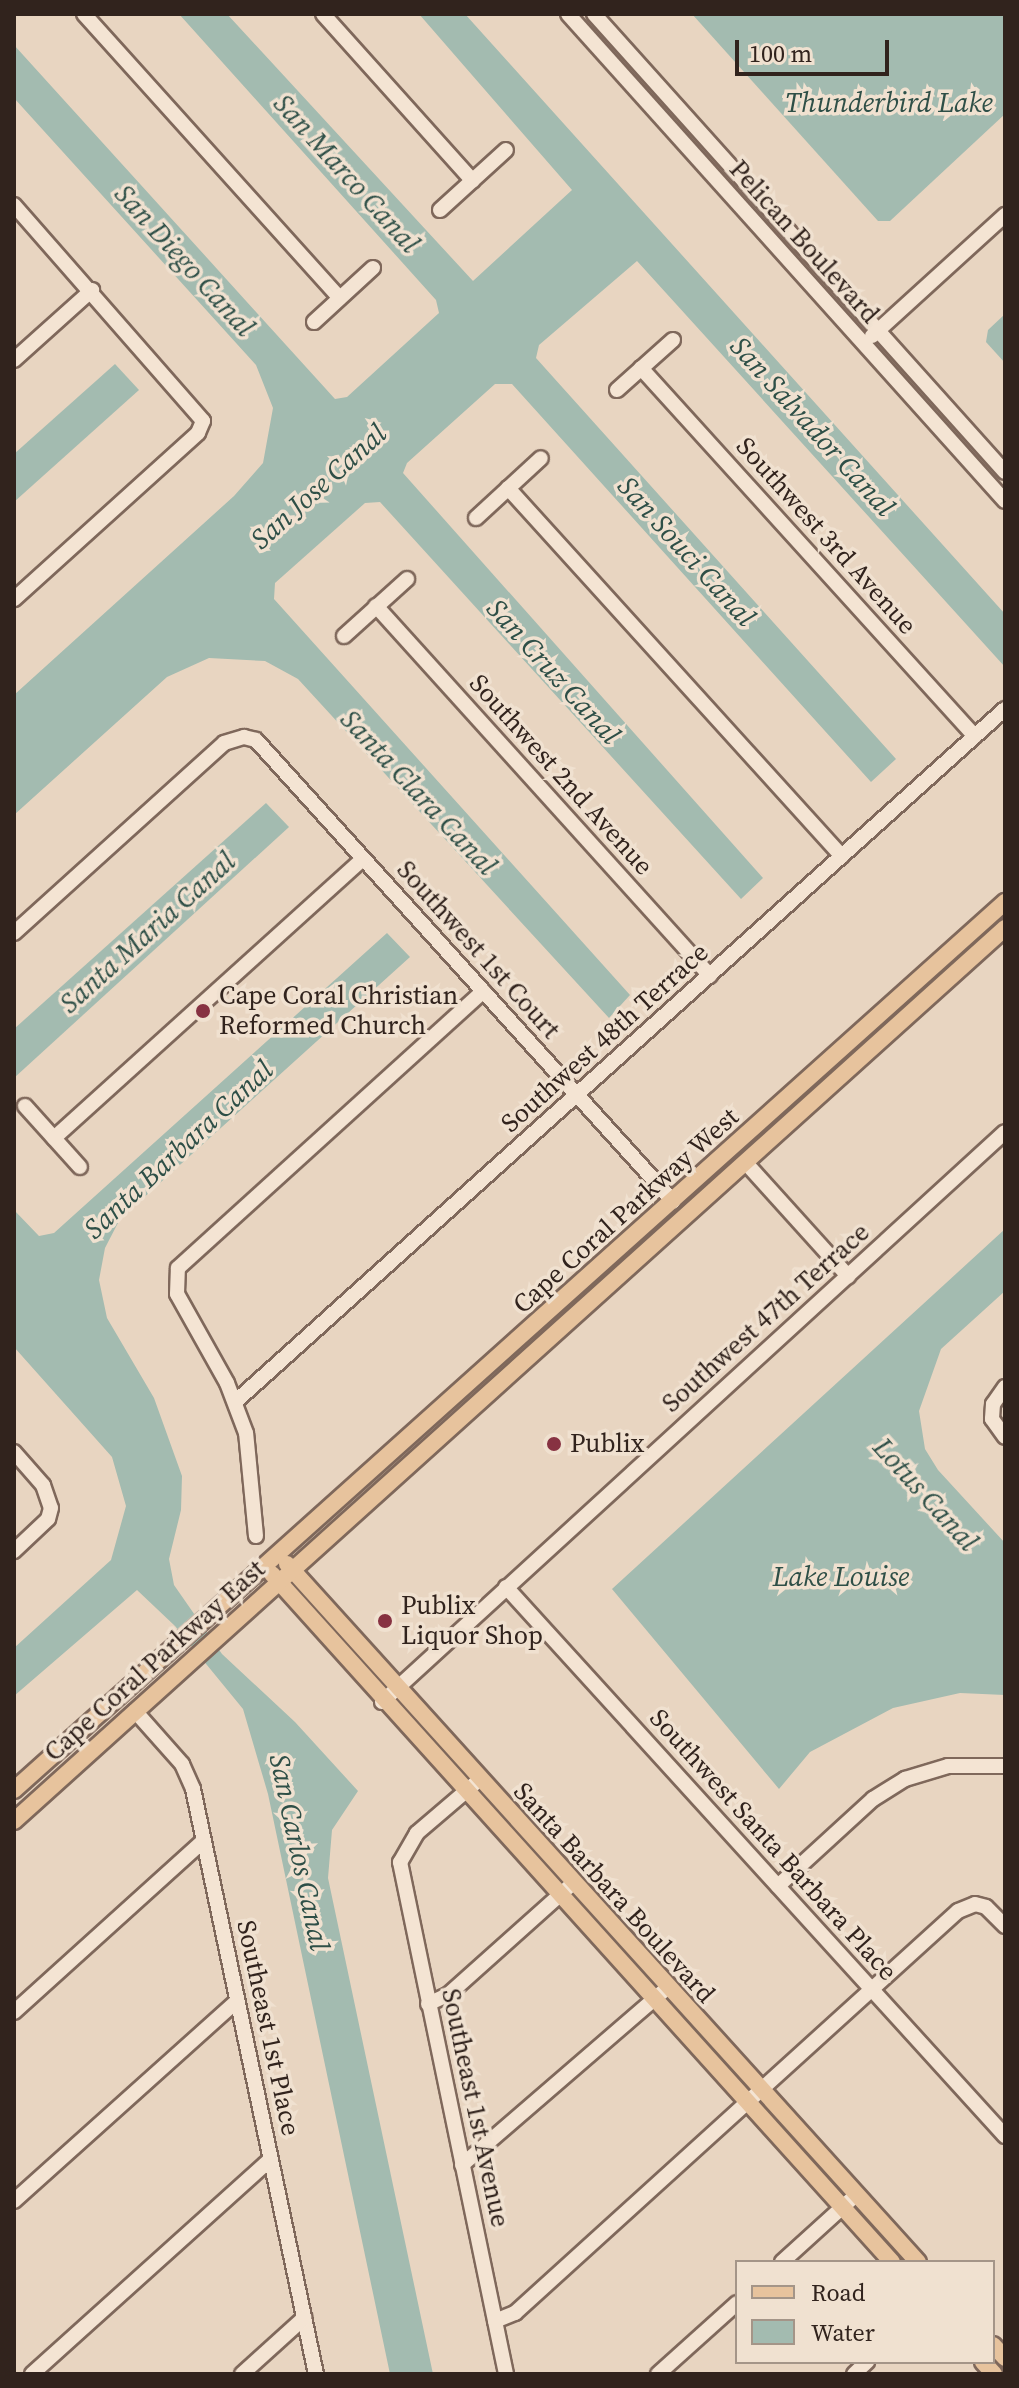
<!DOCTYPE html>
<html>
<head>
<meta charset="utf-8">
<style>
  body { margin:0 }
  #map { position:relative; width:1019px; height:2388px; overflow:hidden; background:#e8d5c1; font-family:"Source Serif 4",serif }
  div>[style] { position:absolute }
  .water>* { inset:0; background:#a3bbb0 }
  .roads { filter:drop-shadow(2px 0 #7f685b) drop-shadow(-2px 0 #7f685b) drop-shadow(0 2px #7f685b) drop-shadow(0 -2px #7f685b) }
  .minor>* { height:14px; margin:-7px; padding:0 7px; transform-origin:7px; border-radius:7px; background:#f4e4d3 }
  .major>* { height:16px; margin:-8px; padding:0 8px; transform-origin:8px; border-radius:8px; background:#e7c39d }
  .dots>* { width:22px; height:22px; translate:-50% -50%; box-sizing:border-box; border:4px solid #f0e1d0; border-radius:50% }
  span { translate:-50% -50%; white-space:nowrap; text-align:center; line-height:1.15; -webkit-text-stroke:7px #f0e1d0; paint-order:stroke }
  .street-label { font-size:26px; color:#31231d }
  .poi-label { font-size:26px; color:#31231d }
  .left { translate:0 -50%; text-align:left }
  .water-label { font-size:28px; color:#2e4f47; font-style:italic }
  .frame { position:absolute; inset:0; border:16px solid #31231d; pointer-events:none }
  .legend { position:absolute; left:735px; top:2260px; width:260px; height:104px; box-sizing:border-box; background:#f0e1d0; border:2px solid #a49588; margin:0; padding:10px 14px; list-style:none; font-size:24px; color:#31231d }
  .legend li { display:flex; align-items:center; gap:16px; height:40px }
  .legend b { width:40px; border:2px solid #a49588 }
  .scale { position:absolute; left:735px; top:40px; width:154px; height:36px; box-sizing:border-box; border:4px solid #31231d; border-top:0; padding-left:10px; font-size:24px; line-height:28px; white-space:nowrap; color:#31231d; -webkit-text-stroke:6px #f0e1d0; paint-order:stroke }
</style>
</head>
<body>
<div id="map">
  <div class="water">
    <i style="clip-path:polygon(179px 14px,227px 14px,473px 281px,572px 190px,419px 14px,465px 14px,1005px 614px,1005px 667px,637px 261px,539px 345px,536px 358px,896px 759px,871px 782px,512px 384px,495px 384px,407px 463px,403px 473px,763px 878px,741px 899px,380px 502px,365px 503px,275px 583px,274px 599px,630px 995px,609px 1018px,298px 679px,265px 661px,209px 658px,167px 677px,14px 815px,14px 695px,234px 496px,263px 463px,273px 408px,256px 365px,14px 98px,14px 45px,335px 399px,347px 397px,439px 313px,436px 300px)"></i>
    <i style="clip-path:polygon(692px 14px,1005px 14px,1005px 114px,890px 221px,878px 221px)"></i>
    <i style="clip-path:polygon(1005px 314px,1005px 363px,986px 342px,988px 330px)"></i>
    <i style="clip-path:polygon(115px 364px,139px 390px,14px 502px,14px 454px)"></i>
    <i style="clip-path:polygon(266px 803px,289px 827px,14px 1078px,14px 1029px)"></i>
    <i style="clip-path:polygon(387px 933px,410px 957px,120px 1219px,105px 1248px,99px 1280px,107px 1318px,154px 1398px,182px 1476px,181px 1510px,169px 1559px,174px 1585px,222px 1654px,295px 1722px,358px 1791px,332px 1830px,328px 1878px,433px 2374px,390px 2374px,268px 1794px,243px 1709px,175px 1626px,137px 1590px,14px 1696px,14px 1648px,111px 1560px,126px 1506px,112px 1457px,14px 1347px,14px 1210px,39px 1236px,54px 1233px)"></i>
    <i style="clip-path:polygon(1005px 1229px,1005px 1291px,941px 1349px,919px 1411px,925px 1449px,938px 1470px,1005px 1543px,1005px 1695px,960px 1693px,893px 1708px,810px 1752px,779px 1789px,612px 1589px)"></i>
  </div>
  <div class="roads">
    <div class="minor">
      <i style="left:84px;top:14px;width:382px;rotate:48deg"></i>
      <i style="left:323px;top:14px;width:224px;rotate:48.1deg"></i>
      <i style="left:568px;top:14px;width:654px;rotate:48.1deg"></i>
      <i style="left:594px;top:14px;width:615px;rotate:48.1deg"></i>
      <i style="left:14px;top:205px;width:287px;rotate:48.8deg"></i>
      <i style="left:203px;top:421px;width:13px;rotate:113deg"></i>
      <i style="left:198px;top:433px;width:248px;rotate:137.9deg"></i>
      <i style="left:440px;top:210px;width:89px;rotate:-42.3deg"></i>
      <i style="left:314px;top:322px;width:80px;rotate:-42.5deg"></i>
      <i style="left:872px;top:336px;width:180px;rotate:-42.3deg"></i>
      <i style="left:14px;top:360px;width:105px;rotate:-41.9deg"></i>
      <i style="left:641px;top:368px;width:497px;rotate:47.8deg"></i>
      <i style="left:617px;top:390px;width:75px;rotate:-41.8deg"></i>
      <i style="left:508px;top:488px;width:497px;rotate:47.8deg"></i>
      <i style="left:476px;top:518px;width:88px;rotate:-42.7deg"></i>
      <i style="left:376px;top:606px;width:498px;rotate:47.9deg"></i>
      <i style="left:344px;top:636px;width:85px;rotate:-42.1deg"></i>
      <i style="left:14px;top:933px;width:283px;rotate:-42.1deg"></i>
      <i style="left:224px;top:743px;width:21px;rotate:-17deg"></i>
      <i style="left:244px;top:737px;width:12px;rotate:14deg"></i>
      <i style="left:256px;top:740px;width:622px;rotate:47.87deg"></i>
      <i style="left:25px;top:1106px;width:82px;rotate:48deg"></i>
      <i style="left:54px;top:1138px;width:416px;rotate:-42.1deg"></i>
      <i style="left:745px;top:1162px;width:154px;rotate:47.9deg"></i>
      <i style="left:1005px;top:1387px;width:21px;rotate:125deg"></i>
      <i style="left:993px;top:1404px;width:15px;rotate:94deg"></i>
      <i style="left:992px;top:1419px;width:22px;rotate:54deg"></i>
      <i style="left:235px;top:1402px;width:1036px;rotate:-41.99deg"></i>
      <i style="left:14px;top:1452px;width:44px;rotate:48.7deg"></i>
      <i style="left:43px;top:1485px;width:24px;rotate:71deg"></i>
      <i style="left:51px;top:1508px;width:11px;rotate:105deg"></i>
      <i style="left:48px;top:1519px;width:47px;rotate:136.7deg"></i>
      <i style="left:256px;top:1536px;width:103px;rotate:-95.5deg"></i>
      <i style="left:246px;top:1433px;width:53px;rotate:-110.8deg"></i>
      <i style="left:227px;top:1383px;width:102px;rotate:-119.3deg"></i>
      <i style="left:177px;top:1294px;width:26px;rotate:-88deg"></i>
      <i style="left:178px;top:1268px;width:412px;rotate:-42.2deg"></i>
      <i style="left:506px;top:1587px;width:742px;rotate:47.73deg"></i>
      <i style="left:382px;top:1702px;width:844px;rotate:-42.46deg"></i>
      <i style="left:135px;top:1711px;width:71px;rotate:48.4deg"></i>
      <i style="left:182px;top:1764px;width:27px;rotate:66deg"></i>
      <i style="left:193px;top:1789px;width:598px;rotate:78.13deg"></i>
      <i style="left:479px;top:1780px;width:82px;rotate:139.5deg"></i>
      <i style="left:417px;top:1833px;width:34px;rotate:120deg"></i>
      <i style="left:400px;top:1862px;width:523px;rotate:78.3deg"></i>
      <i style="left:778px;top:1886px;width:129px;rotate:-42.5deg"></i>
      <i style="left:873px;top:1799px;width:38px;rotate:-32deg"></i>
      <i style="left:905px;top:1779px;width:45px;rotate:-16.8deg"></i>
      <i style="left:948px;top:1766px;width:57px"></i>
      <i style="left:428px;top:2004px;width:23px;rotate:-25deg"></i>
      <i style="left:449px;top:1994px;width:166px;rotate:-41.8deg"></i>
      <i style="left:14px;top:2012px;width:255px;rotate:-42.1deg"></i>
      <i style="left:462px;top:2165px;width:272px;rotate:-40.8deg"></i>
      <i style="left:14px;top:2201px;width:300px;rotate:-41.9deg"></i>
      <i style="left:782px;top:2262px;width:101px;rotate:-42.2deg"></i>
      <i style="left:495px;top:2321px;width:22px;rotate:-22deg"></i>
      <i style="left:515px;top:2313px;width:598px;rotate:-42.22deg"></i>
      <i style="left:958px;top:1911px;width:18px;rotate:-22deg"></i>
      <i style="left:975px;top:1904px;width:11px;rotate:15deg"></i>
      <i style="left:986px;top:1907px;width:27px;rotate:45deg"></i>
      <i style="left:32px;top:2374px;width:321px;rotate:-42deg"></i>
      <i style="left:242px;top:2374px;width:84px;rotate:-42.1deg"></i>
      <i style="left:658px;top:2374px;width:106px;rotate:-41.9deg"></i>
      <i style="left:854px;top:2374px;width:18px;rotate:-43deg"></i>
    </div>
    <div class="major">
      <i style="left:287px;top:1564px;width:941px;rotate:47.89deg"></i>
      <i style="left:272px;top:1574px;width:926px;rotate:47.98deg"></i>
      <i style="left:14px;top:1790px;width:1331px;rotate:-41.86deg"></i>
      <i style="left:14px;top:1821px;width:1334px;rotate:-42.02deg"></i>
      <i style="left:993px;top:2345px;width:18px;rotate:47deg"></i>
      <i style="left:983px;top:2362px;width:16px;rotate:47deg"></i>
    </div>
  </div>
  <div class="dots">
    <i style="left:203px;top:1011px;background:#873242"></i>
    <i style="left:554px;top:1444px;background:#873242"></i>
    <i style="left:385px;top:1621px;background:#873242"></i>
  </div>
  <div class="street-label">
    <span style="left:804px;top:242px;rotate:48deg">Pelican Boulevard</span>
    <span style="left:826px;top:536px;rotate:48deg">Southwest 3rd Avenue</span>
    <span style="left:561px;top:775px;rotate:48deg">Southwest 2nd Avenue</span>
    <span style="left:478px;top:950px;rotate:48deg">Southwest 1st Court</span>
    <span style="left:605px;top:1038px;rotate:-42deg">Southwest 48th Terrace</span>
    <span style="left:626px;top:1211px;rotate:-42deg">Cape Coral Parkway West</span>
    <span style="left:766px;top:1318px;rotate:-42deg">Southwest 47th Terrace</span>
    <span style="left:155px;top:1661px;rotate:-42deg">Cape Coral Parkway East</span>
    <span style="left:773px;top:1845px;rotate:48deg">Southwest Santa Barbara Place</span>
    <span style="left:614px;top:1893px;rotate:48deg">Santa Barbara Boulevard</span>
    <span style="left:268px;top:2028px;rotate:78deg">Southeast 1st Place</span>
    <span style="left:475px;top:2108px;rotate:78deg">Southeast 1st Avenue</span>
  </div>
  <div class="poi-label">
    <span class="left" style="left:219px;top:1011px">Cape Coral Christian<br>Reformed Church</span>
    <span class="left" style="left:570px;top:1444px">Publix</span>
    <span class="left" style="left:401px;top:1621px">Publix<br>Liquor Shop</span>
  </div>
  <div class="water-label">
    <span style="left:889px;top:102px">Thunderbird Lake</span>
    <span style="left:347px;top:173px;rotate:48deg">San Marco Canal</span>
    <span style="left:185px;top:260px;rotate:48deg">San Diego Canal</span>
    <span style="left:813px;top:426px;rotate:48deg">San Salvador Canal</span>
    <span style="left:318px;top:486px;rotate:-42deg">San Jose Canal</span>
    <span style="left:687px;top:551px;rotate:48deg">San Souci Canal</span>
    <span style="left:554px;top:671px;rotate:48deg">San Cruz Canal</span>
    <span style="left:419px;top:792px;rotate:47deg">Santa Clara Canal</span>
    <span style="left:147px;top:932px;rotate:-42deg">Santa Maria Canal</span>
    <span style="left:178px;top:1149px;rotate:-43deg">Santa Barbara Canal</span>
    <span style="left:926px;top:1494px;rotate:48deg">Lotus Canal</span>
    <span style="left:841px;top:1576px">Lake Louise</span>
    <span style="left:300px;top:1852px;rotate:78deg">San Carlos Canal</span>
  </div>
  <div class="frame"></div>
  <ul class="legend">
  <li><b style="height:10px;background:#e7c39d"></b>Road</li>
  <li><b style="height:22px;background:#a3bbb0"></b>Water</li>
  </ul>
  <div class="scale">100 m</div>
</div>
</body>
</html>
